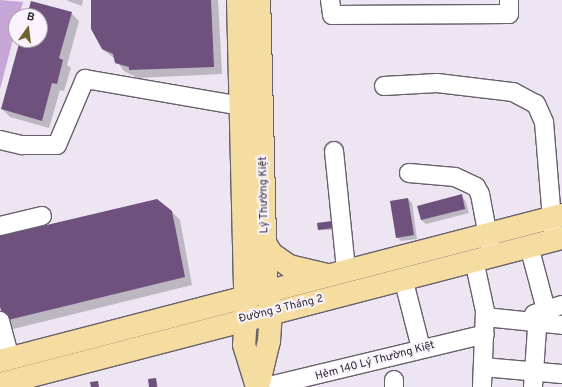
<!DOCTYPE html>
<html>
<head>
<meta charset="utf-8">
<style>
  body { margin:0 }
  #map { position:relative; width:562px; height:387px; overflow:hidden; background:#ede5f2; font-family:Overpass,sans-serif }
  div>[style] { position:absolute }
  .water>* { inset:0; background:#c6a5d7 }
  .shadow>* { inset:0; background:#0003 }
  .building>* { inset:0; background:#6f517e }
  .roads { filter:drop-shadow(1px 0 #67606b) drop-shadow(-1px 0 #67606b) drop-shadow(0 1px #67606b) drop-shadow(0 -1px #67606b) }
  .minor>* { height:18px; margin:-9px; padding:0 9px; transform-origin:9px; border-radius:9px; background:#fff }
  .major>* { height:22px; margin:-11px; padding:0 11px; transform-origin:11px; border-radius:11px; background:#f5dda2 }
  span { translate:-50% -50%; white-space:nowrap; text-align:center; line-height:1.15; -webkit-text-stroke:4px #faf3fd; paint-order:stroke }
  .street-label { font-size:11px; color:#2e2a2f }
  .north { position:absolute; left:8px; top:8px; width:40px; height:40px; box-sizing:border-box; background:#faf3fd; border:1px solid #a8a3ab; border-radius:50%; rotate:14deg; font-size:11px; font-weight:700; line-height:16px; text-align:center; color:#2e2a2f }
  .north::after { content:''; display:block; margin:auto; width:14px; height:18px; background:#74602f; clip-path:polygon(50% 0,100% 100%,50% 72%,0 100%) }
</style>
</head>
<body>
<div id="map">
  <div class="water">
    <i style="clip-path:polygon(0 0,23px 2px,19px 16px,16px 16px,16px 28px,0 89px)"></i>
  </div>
  <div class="shadow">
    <i style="clip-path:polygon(67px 0,83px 0,82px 6px,68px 1px)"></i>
    <i style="clip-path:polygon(92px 0,218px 0,222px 74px,138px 78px,124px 71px,115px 59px,102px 49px)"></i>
    <i style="clip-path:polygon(71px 13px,79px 21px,67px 65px,71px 68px,64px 91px,60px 90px,49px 128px,10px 117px,2px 109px,21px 40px,40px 40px,40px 16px,28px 16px)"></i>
    <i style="clip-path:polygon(461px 196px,465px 200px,469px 213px,426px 224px,421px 220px)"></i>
    <i style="clip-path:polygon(408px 199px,412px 203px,417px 239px,401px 241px,397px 237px)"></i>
    <i style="clip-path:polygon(172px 212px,180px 220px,192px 285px,13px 329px,5px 321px,0 303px,0 237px)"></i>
    <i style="clip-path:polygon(332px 222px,335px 230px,319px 230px)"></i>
    <i style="clip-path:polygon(156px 379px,158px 387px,150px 387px)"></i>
  </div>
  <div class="building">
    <i style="clip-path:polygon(91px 0,211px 0,214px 67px,129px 70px,129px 67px,115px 63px,113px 54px,102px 49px,91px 29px)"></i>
    <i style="clip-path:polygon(31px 1px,72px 12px,59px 58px,63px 60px,57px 84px,52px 83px,42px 121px,1px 109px,20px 40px,40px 40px,40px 16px,27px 16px)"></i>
    <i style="clip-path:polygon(462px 194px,465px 209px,421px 220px,417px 206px)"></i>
    <i style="clip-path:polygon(408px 198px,414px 235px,396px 238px,390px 201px)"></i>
    <i style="clip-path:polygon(157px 199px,172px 211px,185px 277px,4px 321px,0 307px,0 236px)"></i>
    <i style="clip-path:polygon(332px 221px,333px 228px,318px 230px,317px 223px)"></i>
    <i style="clip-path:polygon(156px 378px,157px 387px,149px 387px,148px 379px)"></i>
    <i style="clip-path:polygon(98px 381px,99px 387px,91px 387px,90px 382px)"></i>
  </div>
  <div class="roads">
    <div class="minor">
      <i style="left:330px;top:0;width:15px;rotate:82deg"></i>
      <i style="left:332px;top:15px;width:177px;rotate:-0.3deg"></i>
      <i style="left:509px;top:14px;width:14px;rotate:-90deg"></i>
      <i style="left:384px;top:86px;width:53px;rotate:-3.2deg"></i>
      <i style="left:437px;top:83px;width:77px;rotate:6.8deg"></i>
      <i style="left:513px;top:92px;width:26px;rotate:28deg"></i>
      <i style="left:536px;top:104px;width:20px;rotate:66deg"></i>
      <i style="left:544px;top:122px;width:109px;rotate:85.3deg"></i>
      <i style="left:0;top:140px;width:23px;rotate:13deg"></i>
      <i style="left:22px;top:145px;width:35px"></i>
      <i style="left:57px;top:145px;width:72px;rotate:-67deg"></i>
      <i style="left:85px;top:79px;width:158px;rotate:9.8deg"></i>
      <i style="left:334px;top:151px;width:120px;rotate:84.2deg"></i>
      <i style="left:409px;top:173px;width:46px;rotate:5deg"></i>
      <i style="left:455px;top:177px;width:23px;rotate:25deg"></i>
      <i style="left:476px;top:187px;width:8px;rotate:60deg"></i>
      <i style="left:480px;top:194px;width:54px;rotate:79.3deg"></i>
      <i style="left:0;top:226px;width:43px;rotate:-13.4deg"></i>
      <i style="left:529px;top:246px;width:66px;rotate:75.1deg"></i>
      <i style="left:474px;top:260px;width:52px;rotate:77.8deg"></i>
      <i style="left:485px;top:311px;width:76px;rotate:92.3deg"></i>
      <i style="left:403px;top:278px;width:72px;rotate:75.6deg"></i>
      <i style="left:534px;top:314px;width:29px;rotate:-18deg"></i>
      <i style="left:485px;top:317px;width:77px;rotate:5.9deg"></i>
      <i style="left:0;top:321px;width:39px;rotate:75deg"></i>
      <i style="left:483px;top:367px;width:79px;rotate:5.1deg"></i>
      <i style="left:394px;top:380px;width:7px;rotate:90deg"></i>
      <i style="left:265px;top:387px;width:226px;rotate:-13.5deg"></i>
      <i style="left:533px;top:387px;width:74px;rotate:-86.1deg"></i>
    </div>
    <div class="major">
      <i style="left:238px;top:0;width:318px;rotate:88.6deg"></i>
      <i style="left:246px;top:318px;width:27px;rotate:94deg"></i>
      <i style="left:244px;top:345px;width:44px;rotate:72.8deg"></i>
      <i style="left:265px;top:243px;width:13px;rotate:58deg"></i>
      <i style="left:272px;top:254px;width:21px;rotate:35deg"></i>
      <i style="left:289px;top:266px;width:36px;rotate:13deg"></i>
      <i style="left:0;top:361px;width:581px;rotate:-14.56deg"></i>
      <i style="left:0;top:384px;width:581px;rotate:-14.56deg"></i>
      <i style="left:258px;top:387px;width:47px;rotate:-76.6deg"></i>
      <i style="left:269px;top:341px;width:28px;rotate:-86deg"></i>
      <i style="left:271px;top:313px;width:34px;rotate:-98deg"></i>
      <i style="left:266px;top:279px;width:279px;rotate:-91.4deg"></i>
    </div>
  </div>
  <div class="street-label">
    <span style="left:264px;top:195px;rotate:-91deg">Lý Thường Kiệt</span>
    <span style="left:281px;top:309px;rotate:-14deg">Đường 3 Tháng 2</span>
    <span style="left:375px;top:361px;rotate:-15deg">Hẻm 140 Lý Thường Kiệt</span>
  </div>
  <div class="north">B</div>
</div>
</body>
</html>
